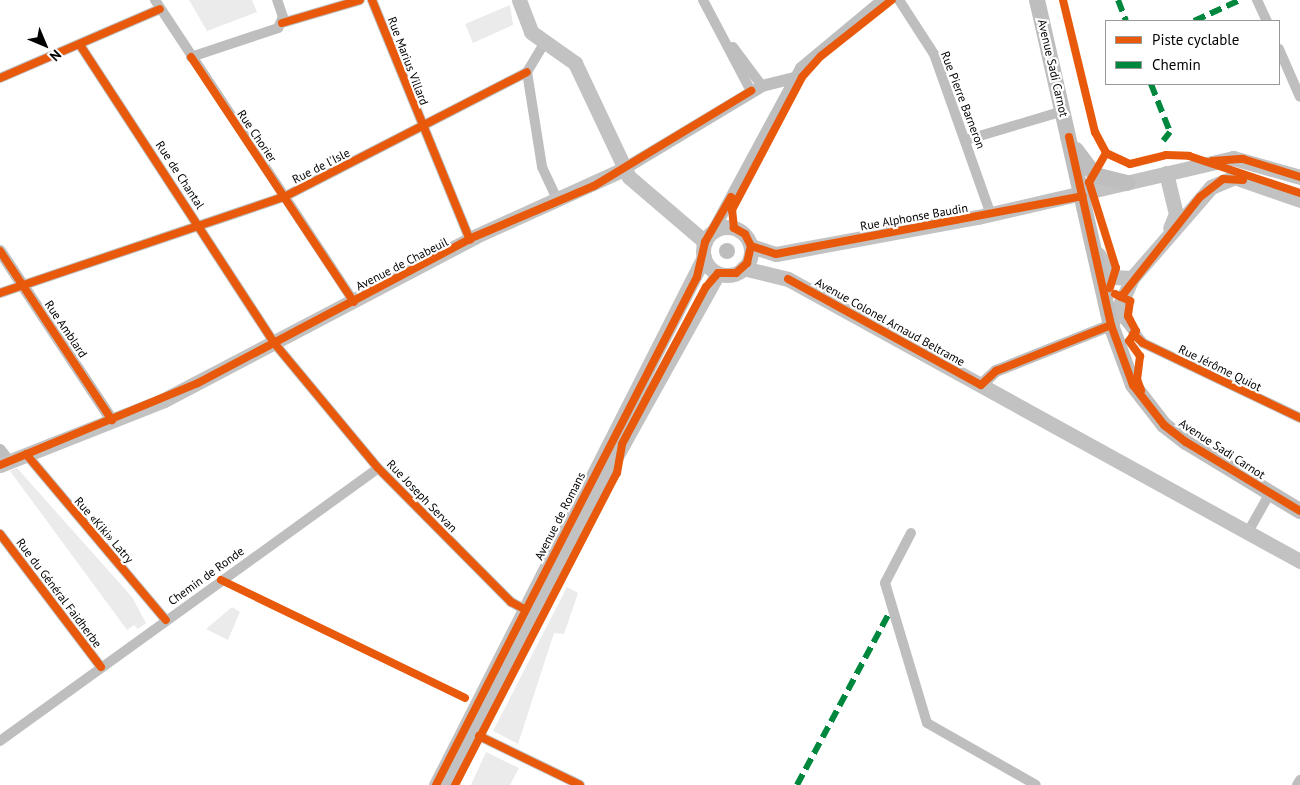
<!DOCTYPE html>
<html>
<head>
<meta charset="utf-8">
<style>
  body { margin:0 }
  #map { position:relative; width:1300px; height:785px; overflow:hidden; background:#fff; font-family:"PT Sans",sans-serif }
  div>[style] { position:absolute }
  .green>* { inset:0; background:#ebebeb }
  .water>* { inset:0; background:#bdbdbd }
  .round { border-radius:50% }
  .minor>* { height:10px; margin:-5px; padding:0 5px; transform-origin:5px; border-radius:5px; background:#bebebe }
  .tertiary>* { height:12px; margin:-6px; padding:0 6px; transform-origin:6px; border-radius:6px; background:#bebebe }
  .secondary>* { height:15px; margin:-7.5px; padding:0 7.5px; transform-origin:7.5px; border-radius:7.5px; background:#c2c2c2 }
  .secondary>.ring { margin:-7.5px; padding:0; box-sizing:content-box; background:none; border:15px solid #c2c2c2; border-radius:50% }
  .primary>* { height:16px; margin:-8px; padding:0 8px; transform-origin:8px; border-radius:8px; background:#bebebe }
  .quiet>* { height:6px; margin-top:-3px; transform-origin:0; background:repeating-linear-gradient(90deg,#00873e 0 12px,transparent 0 18px) }
  .cycleway>* { height:8px; margin:-4px; padding:0 4px; transform-origin:4px; border-radius:4px; background:#e8590c }
  span { translate:-50% -50%; white-space:nowrap; text-align:center; line-height:1.15; -webkit-text-stroke:4.5px #fff; paint-order:stroke }
  .street-label { font-size:12px; color:#000 }
  .legend { position:absolute; left:1105px; top:20px; width:175px; height:65px; box-sizing:border-box; background:#fff; border:1px solid #999; margin:0; padding:6px 9px; list-style:none; font-size:15px; color:#000 }
  .legend li { display:flex; align-items:center; gap:10px; height:25px }
  .legend b { width:25px; border:1px solid #999 }
  .north { position:absolute; left:20px; top:20px; width:50px; height:50px; -webkit-text-stroke:4px #fff; paint-order:stroke; rotate:135deg; font-size:14px; font-weight:700; line-height:20px; text-align:center; color:#000 }
  .north::after { content:''; display:block; margin:auto; width:18px; height:22px; background:#000; clip-path:polygon(50% 0,100% 100%,50% 72%,0 100%) }
</style>
</head>
<body>
<div id="map">
  <div class="green">
    <i style="clip-path:polygon(189px 0,252px 0,257px 12px,207px 31px)"></i>
    <i style="clip-path:polygon(510px 5px,513px 25px,473px 43px,465px 24px)"></i>
    <i style="clip-path:polygon(17px 468px,132px 597px,146px 623px,138px 629px,134px 625px,127px 630px,10px 471px)"></i>
    <i style="clip-path:polygon(567px 587px,578px 593px,564px 634px,554px 633px,518px 744px,493px 731px)"></i>
    <i style="clip-path:polygon(232px 607px,240px 612px,228px 640px,206px 629px)"></i>
    <i style="clip-path:polygon(486px 752px,519px 768px,510px 785px,471px 785px)"></i>
  </div>
  <div class="water">
    <i class="round" style="left:719px;top:243px;width:16px;height:16px"></i>
  </div>
  <div class="minor">
    <i style="left:155px;top:0;width:362px;rotate:56.6deg"></i>
    <i style="left:372px;top:0;width:259px;rotate:67.8deg"></i>
    <i style="left:703px;top:0;width:103px;rotate:62.2deg"></i>
    <i style="left:899px;top:0;width:64px;rotate:57.1deg"></i>
    <i style="left:934px;top:54px;width:171px;rotate:70.5deg"></i>
    <i style="left:1257px;top:0;width:23px;rotate:65deg"></i>
    <i style="left:282px;top:23px;width:81px;rotate:-16.4deg"></i>
    <i style="left:80px;top:45px;width:357px;rotate:56.9deg"></i>
    <i style="left:275px;top:344px;width:161px;rotate:50.3deg"></i>
    <i style="left:378px;top:468px;width:189px;rotate:45.2deg"></i>
    <i style="left:511px;top:602px;width:15px;rotate:28deg"></i>
    <i style="left:733px;top:47px;width:49px;rotate:53.4deg"></i>
    <i style="left:1279px;top:49px;width:52px;rotate:66.4deg"></i>
    <i style="left:191px;top:57px;width:92px;rotate:-18.4deg"></i>
    <i style="left:278px;top:28px;width:12px;rotate:-66deg"></i>
    <i style="left:283px;top:17px;width:18px;rotate:-109deg"></i>
    <i style="left:527px;top:72px;width:96px;rotate:81deg"></i>
    <i style="left:542px;top:167px;width:38px;rotate:65deg"></i>
    <i style="left:0;top:78px;width:174px;rotate:-23.3deg"></i>
    <i style="left:966px;top:140px;width:101px;rotate:-16.6deg"></i>
    <i style="left:0;top:293px;width:300px;rotate:-18.7deg"></i>
    <i style="left:284px;top:197px;width:273px;rotate:-27.2deg"></i>
    <i style="left:527px;top:72px;width:35px;rotate:-59deg"></i>
    <i style="left:1118px;top:312px;width:40px;rotate:51deg"></i>
    <i style="left:1143px;top:343px;width:174px;rotate:25.5deg"></i>
    <i style="left:26px;top:454px;width:217px;rotate:49.9deg"></i>
    <i style="left:1248px;top:532px;width:45px;rotate:-60.6deg"></i>
    <i style="left:911px;top:533px;width:56px;rotate:117.5deg"></i>
    <i style="left:885px;top:583px;width:146px;rotate:73.3deg"></i>
    <i style="left:927px;top:723px;width:125px;rotate:29.6deg"></i>
    <i style="left:0;top:534px;width:167px;rotate:52.8deg"></i>
    <i style="left:471px;top:732px;width:121px;rotate:25.9deg"></i>
    <i style="left:0;top:741px;width:466px;rotate:-35.8deg"></i>
    <i style="left:1297px;top:785px;width:6px;rotate:-59deg"></i>
  </div>
  <div class="tertiary">
    <i style="left:624px;top:169px;width:161px;rotate:-31deg"></i>
    <i style="left:762px;top:86px;width:33px;rotate:-14deg"></i>
    <i style="left:713px;top:231px;width:185px;rotate:-61.6deg"></i>
    <i style="left:801px;top:68px;width:107px;rotate:-39.7deg"></i>
    <i style="left:0;top:251px;width:203px;rotate:56.5deg"></i>
    <i style="left:981px;top:385px;width:21px;rotate:-43deg"></i>
    <i style="left:996px;top:371px;width:124px;rotate:-21.8deg"></i>
    <i style="left:0;top:450px;width:15px;rotate:53deg"></i>
  </div>
  <div class="secondary">
    <i style="left:519px;top:0;width:34px;rotate:69deg"></i>
    <i style="left:531px;top:32px;width:54px;rotate:35.2deg"></i>
    <i style="left:575px;top:63px;width:126px;rotate:64.7deg"></i>
    <i style="left:629px;top:177px;width:100px;rotate:40.5deg"></i>
    <i style="left:1166px;top:173px;width:42px;rotate:76.3deg"></i>
    <i style="left:1176px;top:214px;width:15px;rotate:113deg"></i>
    <i class="ring" style="left:703px;top:227px;width:33px;height:33px"></i>
    <i style="left:751px;top:246px;width:26px;rotate:18deg"></i>
    <i style="left:776px;top:254px;width:205px;rotate:-10.4deg"></i>
    <i style="left:978px;top:217px;width:262px;rotate:-13deg"></i>
    <i style="left:1233px;top:158px;width:70px;rotate:15.8deg"></i>
    <i style="left:1098px;top:254px;width:27px;rotate:57deg"></i>
    <i style="left:1113px;top:277px;width:19px;rotate:3deg"></i>
    <i style="left:743px;top:268px;width:46px;rotate:13.7deg"></i>
    <i style="left:788px;top:279px;width:585px;rotate:28.85deg"></i>
    <i style="left:1111px;top:325px;width:51px;rotate:-65.9deg"></i>
    <i style="left:1132px;top:278px;width:121px;rotate:-49deg"></i>
    <i style="left:1211px;top:187px;width:25px;rotate:-23deg"></i>
    <i style="left:1234px;top:177px;width:70px;rotate:19.2deg"></i>
    <i style="left:0;top:465px;width:176px;rotate:-21.6deg"></i>
    <i style="left:164px;top:400px;width:352px;rotate:-27.7deg"></i>
    <i style="left:476px;top:236px;width:162px;rotate:-24.4deg"></i>
    <i style="left:436px;top:785px;width:592px;rotate:-63.09deg"></i>
    <i style="left:449px;top:785px;width:354px;rotate:-63.1deg"></i>
    <i style="left:609px;top:469px;width:224px;rotate:-60.9deg"></i>
  </div>
  <div class="primary">
    <i style="left:1037px;top:0;width:333px;rotate:77.2deg"></i>
    <i style="left:1111px;top:325px;width:64px;rotate:69.9deg"></i>
    <i style="left:1133px;top:385px;width:51px;rotate:52.2deg"></i>
    <i style="left:1164px;top:425px;width:28px;rotate:38deg"></i>
    <i style="left:1186px;top:442px;width:133px;rotate:31.2deg"></i>
    <i style="left:1076px;top:150px;width:31px;rotate:53deg"></i>
    <i style="left:1095px;top:175px;width:33px;rotate:14deg"></i>
  </div>
  <div class="quiet">
    <i style="left:1118px;top:0;width:22px;rotate:69deg"></i>
    <i style="left:1194px;top:21px;width:51px;rotate:-24.5deg"></i>
    <i style="left:1151px;top:84px;width:52px;rotate:68.4deg"></i>
    <i style="left:1170px;top:132px;width:11px;rotate:128deg"></i>
    <i style="left:797px;top:785px;width:193px;rotate:-61.8deg"></i>
  </div>
  <div class="cycleway">
    <i style="left:372px;top:0;width:259px;rotate:67.8deg"></i>
    <i style="left:1063px;top:0;width:136px;rotate:76.4deg"></i>
    <i style="left:1095px;top:132px;width:24px;rotate:62deg"></i>
    <i style="left:1106px;top:153px;width:26px;rotate:25deg"></i>
    <i style="left:1130px;top:164px;width:37px;rotate:-14deg"></i>
    <i style="left:1166px;top:155px;width:23px;rotate:2deg"></i>
    <i style="left:1189px;top:156px;width:117px;rotate:18.4deg"></i>
    <i style="left:282px;top:23px;width:81px;rotate:-16.4deg"></i>
    <i style="left:80px;top:45px;width:357px;rotate:56.9deg"></i>
    <i style="left:275px;top:344px;width:161px;rotate:50.3deg"></i>
    <i style="left:378px;top:468px;width:189px;rotate:45.2deg"></i>
    <i style="left:511px;top:602px;width:15px;rotate:28deg"></i>
    <i style="left:191px;top:57px;width:294px;rotate:56.4deg"></i>
    <i style="left:0;top:78px;width:174px;rotate:-23.3deg"></i>
    <i style="left:1069px;top:137px;width:193px;rotate:77.4deg"></i>
    <i style="left:1111px;top:325px;width:64px;rotate:69.9deg"></i>
    <i style="left:1133px;top:385px;width:51px;rotate:52.2deg"></i>
    <i style="left:1164px;top:425px;width:28px;rotate:38deg"></i>
    <i style="left:1186px;top:442px;width:133px;rotate:31.2deg"></i>
    <i style="left:1106px;top:153px;width:34px;rotate:120deg"></i>
    <i style="left:1089px;top:182px;width:90px;rotate:72.6deg"></i>
    <i style="left:1116px;top:268px;width:21px;rotate:107deg"></i>
    <i style="left:1212px;top:161px;width:31px;rotate:-4deg"></i>
    <i style="left:1243px;top:159px;width:60px;rotate:17.5deg"></i>
    <i style="left:751px;top:246px;width:26px;rotate:18deg"></i>
    <i style="left:776px;top:254px;width:312px;rotate:-10.7deg"></i>
    <i style="left:0;top:251px;width:203px;rotate:56.5deg"></i>
    <i style="left:788px;top:279px;width:220px;rotate:28.8deg"></i>
    <i style="left:981px;top:385px;width:21px;rotate:-43deg"></i>
    <i style="left:996px;top:371px;width:124px;rotate:-21.8deg"></i>
    <i style="left:0;top:293px;width:300px;rotate:-18.7deg"></i>
    <i style="left:284px;top:197px;width:273px;rotate:-27.2deg"></i>
    <i style="left:1115px;top:294px;width:17px;rotate:25deg"></i>
    <i style="left:1130px;top:301px;width:15px;rotate:98deg"></i>
    <i style="left:1128px;top:316px;width:17px;rotate:62deg"></i>
    <i style="left:1136px;top:331px;width:12px;rotate:125deg"></i>
    <i style="left:1129px;top:341px;width:19px;rotate:54deg"></i>
    <i style="left:1140px;top:356px;width:23px;rotate:97deg"></i>
    <i style="left:1137px;top:379px;width:12px;rotate:70deg"></i>
    <i style="left:1121px;top:297px;width:127px;rotate:-51.7deg"></i>
    <i style="left:1200px;top:197px;width:29px;rotate:-38deg"></i>
    <i style="left:1223px;top:179px;width:20px;rotate:3deg"></i>
    <i style="left:1133px;top:334px;width:13px;rotate:42deg"></i>
    <i style="left:1143px;top:343px;width:174px;rotate:25.5deg"></i>
    <i style="left:26px;top:454px;width:217px;rotate:49.9deg"></i>
    <i style="left:0;top:465px;width:214px;rotate:-22.5deg"></i>
    <i style="left:198px;top:383px;width:314px;rotate:-27.9deg"></i>
    <i style="left:476px;top:236px;width:128px;rotate:-23deg"></i>
    <i style="left:594px;top:186px;width:184px;rotate:-31.2deg"></i>
    <i style="left:0;top:534px;width:167px;rotate:52.8deg"></i>
    <i style="left:221px;top:580px;width:271px;rotate:25.8deg"></i>
    <i style="left:479px;top:736px;width:112px;rotate:25.9deg"></i>
    <i style="left:436px;top:785px;width:571px;rotate:-62.81deg"></i>
    <i style="left:697px;top:277px;width:36px;rotate:-77deg"></i>
    <i style="left:705px;top:242px;width:52px;rotate:-60deg"></i>
    <i style="left:455px;top:785px;width:352px;rotate:-62.6deg"></i>
    <i style="left:617px;top:473px;width:29px;rotate:-80deg"></i>
    <i style="left:622px;top:444px;width:178px;rotate:-61.9deg"></i>
    <i style="left:706px;top:287px;width:18px;rotate:-49deg"></i>
    <i style="left:718px;top:273px;width:18px"></i>
    <i style="left:736px;top:273px;width:15px;rotate:-42deg"></i>
    <i style="left:747px;top:263px;width:17px;rotate:-77deg"></i>
    <i style="left:751px;top:246px;width:13px;rotate:-117deg"></i>
    <i style="left:745px;top:234px;width:13px;rotate:-151deg"></i>
    <i style="left:734px;top:228px;width:18px;rotate:-96deg"></i>
    <i style="left:732px;top:210px;width:150px;rotate:-62.2deg"></i>
    <i style="left:802px;top:77px;width:28px;rotate:-48deg"></i>
    <i style="left:821px;top:56px;width:90px;rotate:-38.3deg"></i>
  </div>
  <div class="street-label">
    <span style="left:408px;top:61px;rotate:69deg">Rue Marius Villard</span>
    <span style="left:1053px;top:68px;rotate:77deg">Avenue Sadi Carnot</span>
    <span style="left:963px;top:100px;rotate:69deg">Rue Pierre Barneron</span>
    <span style="left:257px;top:136px;rotate:56deg">Rue Chorier</span>
    <span style="left:321px;top:166px;rotate:-27deg">Rue de l'Isle</span>
    <span style="left:180px;top:175px;rotate:57deg">Rue de Chantal</span>
    <span style="left:914px;top:217px;rotate:-10deg">Rue Alphonse Baudin</span>
    <span style="left:402px;top:264px;rotate:-27deg">Avenue de Chabeuil</span>
    <span style="left:890px;top:322px;rotate:29deg">Avenue Colonel Arnaud Beltrame</span>
    <span style="left:66px;top:329px;rotate:56deg">Rue Amblard</span>
    <span style="left:1220px;top:368px;rotate:26deg">Rue Jérôme Quiot</span>
    <span style="left:1222px;top:449px;rotate:33deg">Avenue Sadi Carnot</span>
    <span style="left:422px;top:496px;rotate:46deg">Rue Joseph Servan</span>
    <span style="left:560px;top:516px;rotate:-63deg">Avenue de Romans</span>
    <span style="left:104px;top:530px;rotate:49deg">Rue «Kiki» Latry</span>
    <span style="left:206px;top:576px;rotate:-36deg">Chemin de Ronde</span>
    <span style="left:59px;top:593px;rotate:53deg">Rue du Général Faidherbe</span>
  </div>
  <ul class="legend">
  <li><b style="height:6px;background:#e8590c"></b>Piste cyclable</li>
  <li><b style="height:6px;background:#00873e"></b>Chemin</li>
  </ul>
  <div class="north">N</div>
</div>
</body>
</html>
